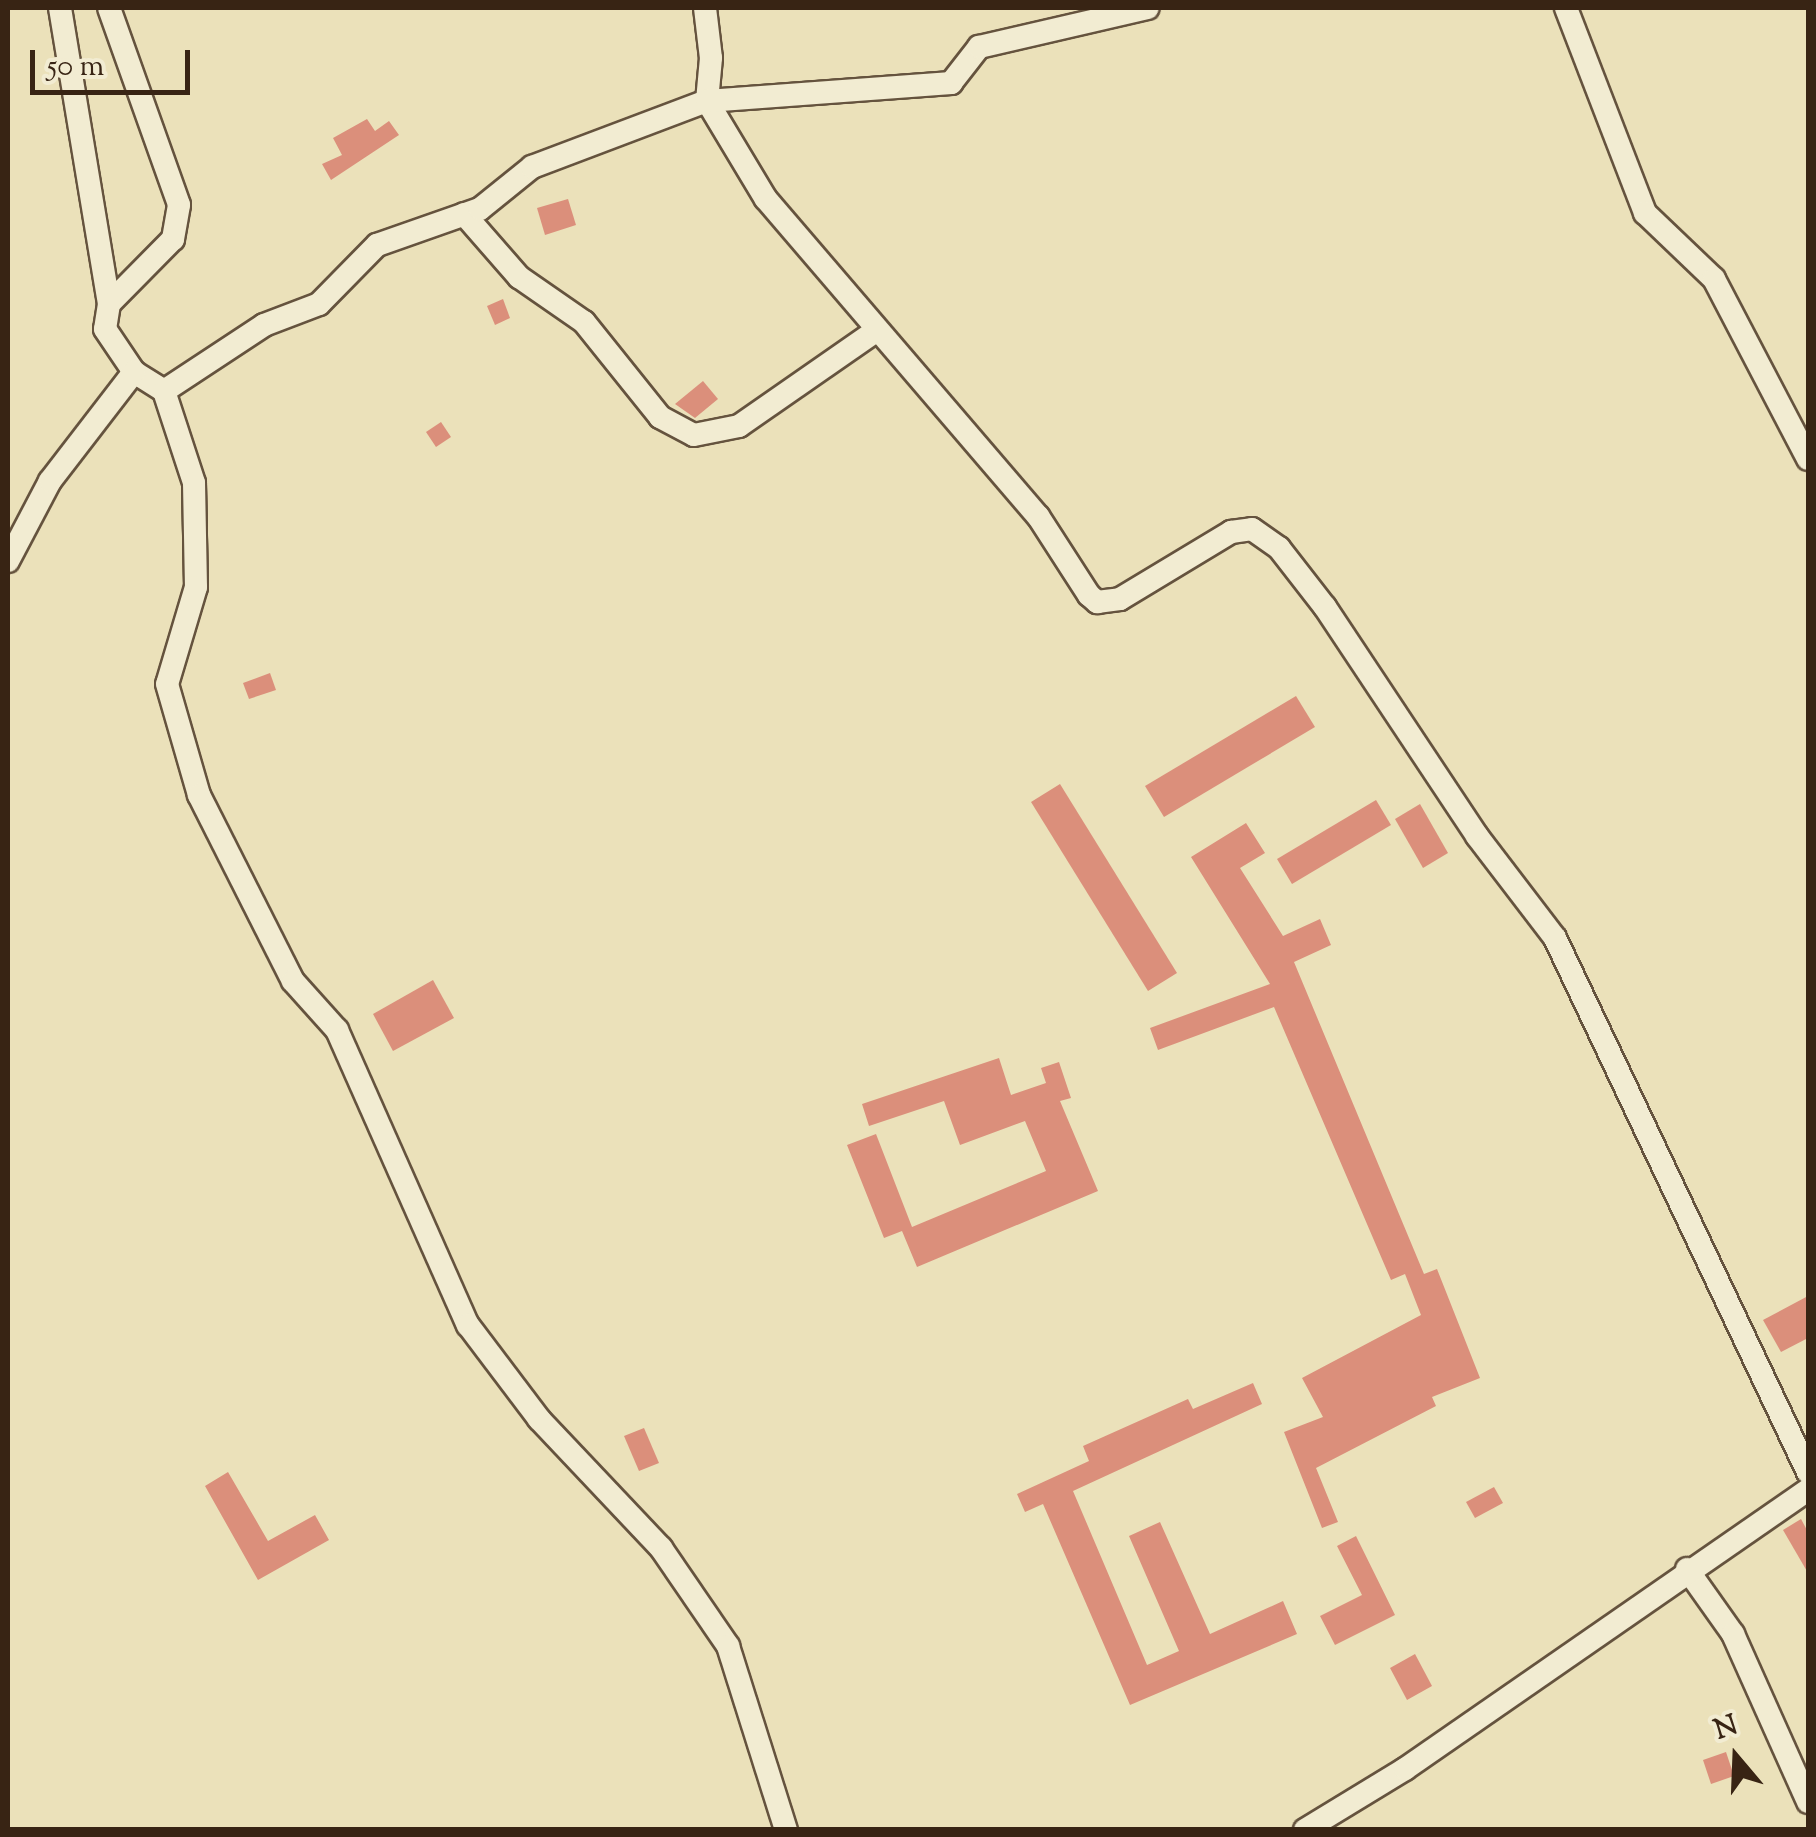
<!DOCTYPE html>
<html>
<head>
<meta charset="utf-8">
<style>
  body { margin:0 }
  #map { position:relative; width:1816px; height:1837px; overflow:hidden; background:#ebe1ba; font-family:"Sorts Mill Goudy",serif }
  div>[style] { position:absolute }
  .building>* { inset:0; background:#db8f7b }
  .roads { filter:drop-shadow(2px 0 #65533e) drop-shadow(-2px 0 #65533e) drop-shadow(0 2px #65533e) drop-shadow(0 -2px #65533e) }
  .street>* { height:22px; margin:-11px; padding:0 11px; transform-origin:11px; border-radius:11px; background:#f2ecd2 }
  span { translate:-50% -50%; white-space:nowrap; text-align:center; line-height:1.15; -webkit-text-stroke:10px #f2ecd2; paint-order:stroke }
  .frame { position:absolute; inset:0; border:10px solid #382414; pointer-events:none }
  .north { position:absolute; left:1686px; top:1707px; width:100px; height:100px; -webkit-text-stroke:8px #f2ecd2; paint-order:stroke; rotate:341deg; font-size:28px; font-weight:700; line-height:40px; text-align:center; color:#382414 }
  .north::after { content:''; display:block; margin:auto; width:35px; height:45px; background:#382414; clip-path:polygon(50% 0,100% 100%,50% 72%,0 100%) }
  .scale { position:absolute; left:30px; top:50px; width:160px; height:45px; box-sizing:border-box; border:5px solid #382414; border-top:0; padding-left:12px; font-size:30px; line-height:35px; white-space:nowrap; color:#382414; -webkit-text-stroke:8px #f2ecd2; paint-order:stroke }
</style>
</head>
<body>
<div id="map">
  <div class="building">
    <i style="clip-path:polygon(367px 119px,375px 131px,389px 121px,399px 135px,331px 180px,322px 164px,342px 155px,333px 138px)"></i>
    <i style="clip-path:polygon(568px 199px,576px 225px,545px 235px,537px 208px)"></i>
    <i style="clip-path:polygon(503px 299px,510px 318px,495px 325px,487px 306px)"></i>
    <i style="clip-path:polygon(703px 381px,718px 399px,695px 418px,675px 404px)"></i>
    <i style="clip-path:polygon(441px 422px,451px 437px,436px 447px,426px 432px)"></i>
    <i style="clip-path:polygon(270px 673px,276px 690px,249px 699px,243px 683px)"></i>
    <i style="clip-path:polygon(1296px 696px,1315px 727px,1164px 817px,1145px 786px)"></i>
    <i style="clip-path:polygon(1060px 784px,1177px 973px,1148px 991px,1031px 802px)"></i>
    <i style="clip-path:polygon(1376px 800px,1391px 825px,1292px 884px,1277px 859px)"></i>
    <i style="clip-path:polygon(1420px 804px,1448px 853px,1423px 868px,1395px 819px)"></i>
    <i style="clip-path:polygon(1246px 823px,1265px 853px,1240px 868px,1283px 936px,1320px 919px,1331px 945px,1294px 962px,1424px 1274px,1437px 1269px,1480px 1378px,1432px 1397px,1436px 1406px,1316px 1468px,1338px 1522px,1322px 1528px,1284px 1432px,1323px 1417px,1302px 1378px,1421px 1315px,1405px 1274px,1391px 1280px,1274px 1007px,1158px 1050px,1150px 1028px,1270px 984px,1191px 857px)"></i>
    <i style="clip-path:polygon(433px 980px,454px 1018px,393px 1051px,373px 1014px)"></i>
    <i style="clip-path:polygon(999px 1058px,1011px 1095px,1046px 1083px,1041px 1068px,1059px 1062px,1071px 1098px,1060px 1101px,1098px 1191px,917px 1267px,902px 1231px,884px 1238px,847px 1145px,876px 1134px,912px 1227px,1046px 1171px,1025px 1121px,960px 1145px,944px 1101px,869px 1126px,862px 1104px)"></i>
    <i style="clip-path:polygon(1808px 1296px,1808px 1338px,1781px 1352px,1763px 1320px)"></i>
    <i style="clip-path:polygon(1253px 1383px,1262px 1404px,1073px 1491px,1147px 1665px,1179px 1651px,1129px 1536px,1160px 1522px,1210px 1634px,1283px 1601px,1297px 1634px,1130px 1705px,1043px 1504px,1025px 1512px,1017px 1494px,1089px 1461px,1083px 1446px,1188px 1399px,1193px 1409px)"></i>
    <i style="clip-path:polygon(644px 1428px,659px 1463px,639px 1471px,624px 1436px)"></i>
    <i style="clip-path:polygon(228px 1472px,268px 1541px,315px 1515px,329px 1540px,258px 1580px,205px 1486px)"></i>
    <i style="clip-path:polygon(1494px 1487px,1503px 1503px,1475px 1518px,1466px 1502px)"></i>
    <i style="clip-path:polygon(1801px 1519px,1808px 1532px,1808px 1573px,1783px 1530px)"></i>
    <i style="clip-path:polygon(1356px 1536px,1395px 1615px,1335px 1645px,1320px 1616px,1362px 1595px,1337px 1546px)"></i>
    <i style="clip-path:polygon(1415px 1654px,1432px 1686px,1407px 1700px,1390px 1668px)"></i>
    <i style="clip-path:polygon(1726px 1752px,1734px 1776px,1711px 1784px,1703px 1760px)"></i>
  </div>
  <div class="roads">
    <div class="street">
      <i style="left:60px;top:8px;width:300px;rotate:80.6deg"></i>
      <i style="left:109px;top:8px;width:209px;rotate:70.4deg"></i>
      <i style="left:179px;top:205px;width:35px;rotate:100deg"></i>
      <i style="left:173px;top:239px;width:91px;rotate:134.6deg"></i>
      <i style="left:109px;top:304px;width:25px;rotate:99deg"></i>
      <i style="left:105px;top:329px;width:52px;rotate:56deg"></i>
      <i style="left:134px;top:372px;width:36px;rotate:32deg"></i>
      <i style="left:164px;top:391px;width:97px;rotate:71.9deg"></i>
      <i style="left:194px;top:483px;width:104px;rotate:88.9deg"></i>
      <i style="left:196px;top:587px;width:101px;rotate:106.6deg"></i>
      <i style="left:167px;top:684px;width:116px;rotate:73.9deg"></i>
      <i style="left:199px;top:795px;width:208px;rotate:63.2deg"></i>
      <i style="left:293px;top:981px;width:66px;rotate:48.1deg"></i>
      <i style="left:337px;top:1030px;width:323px;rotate:66.1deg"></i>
      <i style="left:468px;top:1325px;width:118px;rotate:52.9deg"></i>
      <i style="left:539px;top:1419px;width:178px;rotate:46.6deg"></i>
      <i style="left:661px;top:1548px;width:119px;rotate:55.6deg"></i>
      <i style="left:728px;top:1646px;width:193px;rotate:72.5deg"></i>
      <i style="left:705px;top:8px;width:50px;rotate:83.2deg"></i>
      <i style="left:711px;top:58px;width:43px;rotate:95.3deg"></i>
      <i style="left:707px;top:101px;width:114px;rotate:59deg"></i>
      <i style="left:766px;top:199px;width:418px;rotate:49.4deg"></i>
      <i style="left:1038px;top:516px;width:94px;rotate:57.2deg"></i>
      <i style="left:1089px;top:595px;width:11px;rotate:41deg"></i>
      <i style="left:1097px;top:602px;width:23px;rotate:-7deg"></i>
      <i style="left:1120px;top:599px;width:130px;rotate:-31.1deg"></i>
      <i style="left:1231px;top:532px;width:21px;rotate:-8deg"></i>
      <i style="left:1252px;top:529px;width:33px;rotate:35deg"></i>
      <i style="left:1279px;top:548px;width:75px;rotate:52.1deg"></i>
      <i style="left:1325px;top:607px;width:275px;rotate:56.4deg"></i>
      <i style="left:1477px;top:836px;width:128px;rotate:52.6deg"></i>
      <i style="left:1555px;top:938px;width:591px;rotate:64.65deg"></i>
      <i style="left:1566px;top:8px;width:220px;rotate:68.9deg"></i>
      <i style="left:1645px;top:213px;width:95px;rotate:43.7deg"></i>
      <i style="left:1714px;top:279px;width:203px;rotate:62.4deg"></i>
      <i style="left:464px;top:214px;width:84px;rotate:48.9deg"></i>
      <i style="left:519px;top:277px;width:79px;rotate:34.7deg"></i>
      <i style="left:584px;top:322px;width:122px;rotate:51.3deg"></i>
      <i style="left:660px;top:417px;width:38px;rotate:28deg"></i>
      <i style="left:694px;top:435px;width:46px;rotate:-11.3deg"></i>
      <i style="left:739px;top:426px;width:168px;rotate:-34.8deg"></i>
      <i style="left:164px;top:391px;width:120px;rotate:-33.4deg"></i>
      <i style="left:264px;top:325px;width:59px;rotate:-20.9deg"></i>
      <i style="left:319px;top:304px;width:83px;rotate:-45.5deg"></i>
      <i style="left:377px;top:245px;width:109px;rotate:-19.3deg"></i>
      <i style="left:480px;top:209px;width:67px;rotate:-38.9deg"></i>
      <i style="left:532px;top:167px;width:187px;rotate:-20.7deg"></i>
      <i style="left:707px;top:101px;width:245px;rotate:-4.2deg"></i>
      <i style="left:951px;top:83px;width:46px;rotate:-52.1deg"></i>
      <i style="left:979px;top:47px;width:173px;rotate:-13deg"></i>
      <i style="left:8px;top:561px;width:90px;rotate:-62.3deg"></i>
      <i style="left:50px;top:481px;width:138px;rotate:-52.4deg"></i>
      <i style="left:1687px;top:1569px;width:80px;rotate:54.7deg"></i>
      <i style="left:1733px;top:1634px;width:184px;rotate:65.9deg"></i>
      <i style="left:1305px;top:1830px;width:117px;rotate:-31.4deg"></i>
      <i style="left:1405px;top:1769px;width:490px;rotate:-34.7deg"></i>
    </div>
  </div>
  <div class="frame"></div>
  <div class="north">N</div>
  <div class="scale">50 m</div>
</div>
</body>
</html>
